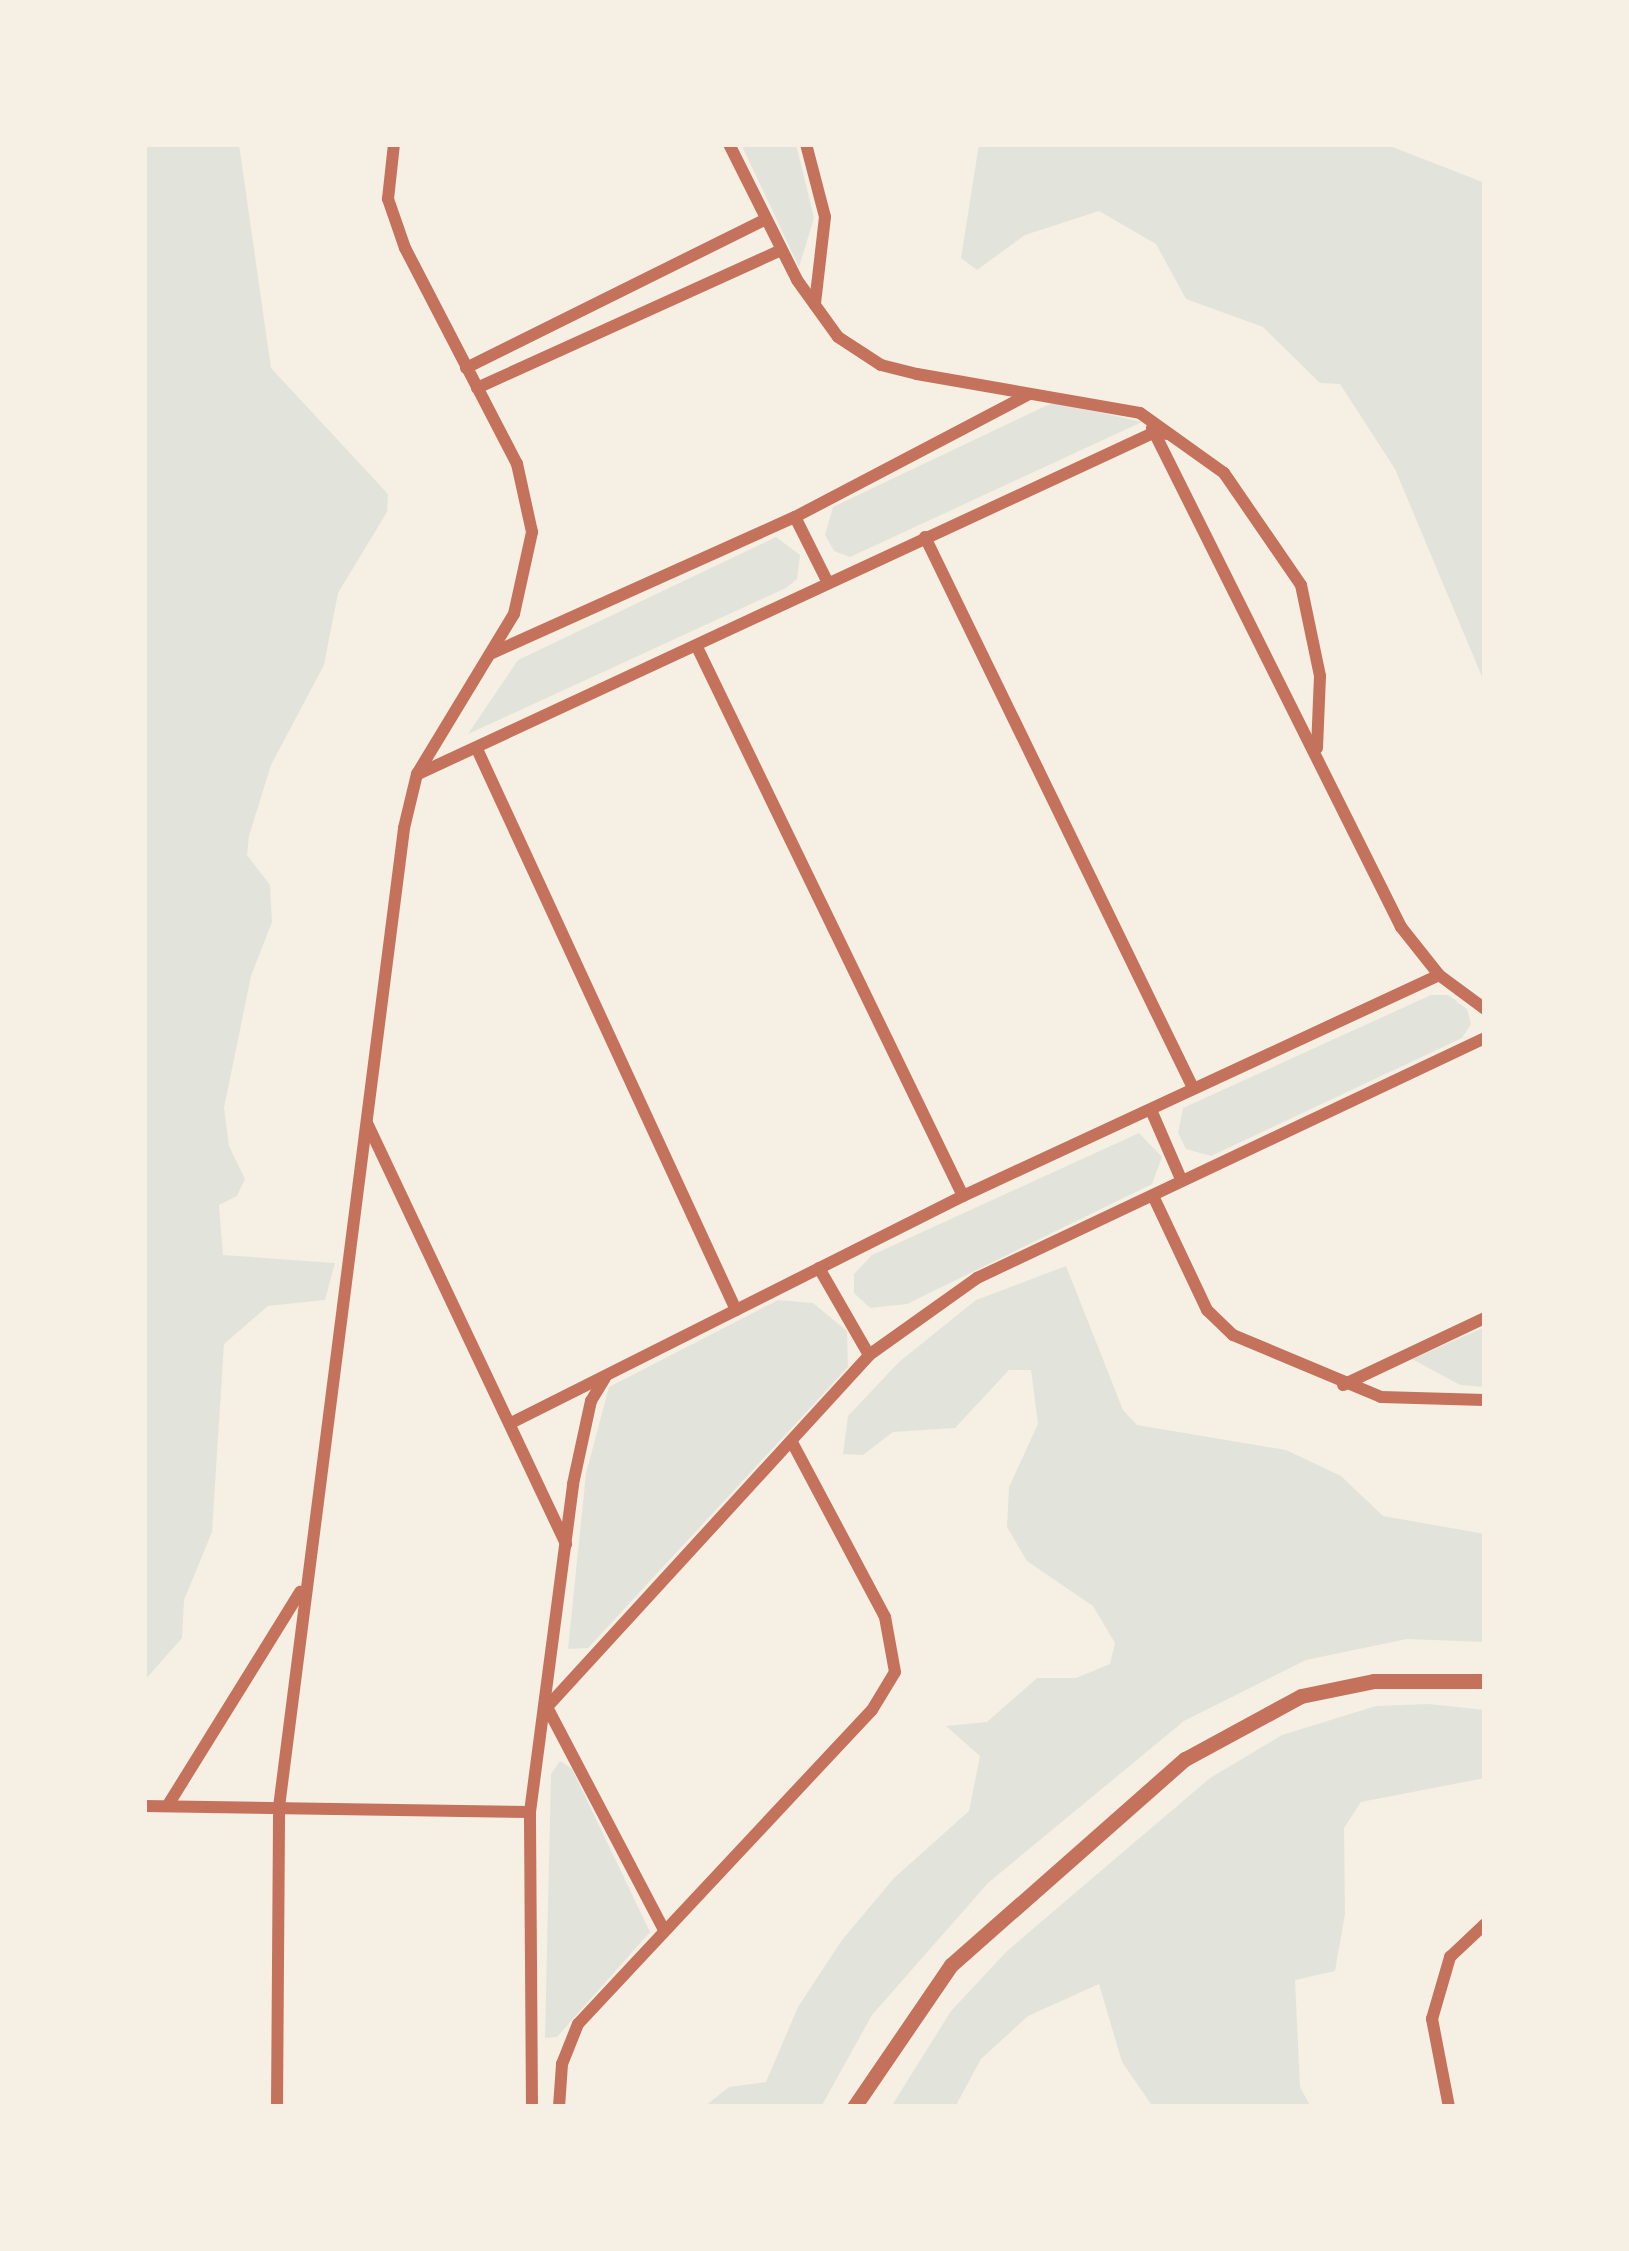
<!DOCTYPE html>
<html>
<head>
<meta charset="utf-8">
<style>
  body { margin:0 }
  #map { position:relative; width:1629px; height:2251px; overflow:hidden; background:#f6efe4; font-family:Cabin,sans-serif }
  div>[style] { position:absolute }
  .green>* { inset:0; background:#e2e4dc }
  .minor>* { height:12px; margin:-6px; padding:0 6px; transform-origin:6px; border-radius:6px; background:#c5725c }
  .tertiary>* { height:15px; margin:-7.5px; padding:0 7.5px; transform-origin:7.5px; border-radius:7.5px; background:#c5725c }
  span { translate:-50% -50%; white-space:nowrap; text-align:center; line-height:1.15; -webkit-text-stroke:9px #f6efe4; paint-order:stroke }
  .frame { position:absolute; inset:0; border:147px solid #f6efe4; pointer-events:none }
</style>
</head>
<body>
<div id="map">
  <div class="green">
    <i style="clip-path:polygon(144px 144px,239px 144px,271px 368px,388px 494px,387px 512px,338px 593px,324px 665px,271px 765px,249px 836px,247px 855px,270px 885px,272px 922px,251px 976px,224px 1108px,229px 1146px,245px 1179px,237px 1196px,219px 1205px,223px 1255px,335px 1263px,325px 1300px,268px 1306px,224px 1344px,212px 1532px,184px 1600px,182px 1638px,144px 1681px)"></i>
    <i style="clip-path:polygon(741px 144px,796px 144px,814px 218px,799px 267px)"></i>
    <i style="clip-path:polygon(979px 144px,1385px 144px,1485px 183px,1485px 684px,1395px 469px,1340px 384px,1320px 383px,1263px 327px,1186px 299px,1156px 244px,1099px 211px,1025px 235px,977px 270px,961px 258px)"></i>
    <i style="clip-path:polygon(1054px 402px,1142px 422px,850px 557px,834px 551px,825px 535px,833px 507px)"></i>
    <i style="clip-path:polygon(776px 537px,800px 555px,797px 579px,786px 588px,468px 734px,518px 660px)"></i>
    <i style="clip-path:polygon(1431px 995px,1448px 995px,1467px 1009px,1471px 1024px,1462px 1038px,1211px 1156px,1186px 1149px,1178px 1133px,1183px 1108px)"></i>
    <i style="clip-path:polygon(1139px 1133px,1162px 1157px,1152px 1184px,907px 1304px,870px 1308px,854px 1293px,854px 1274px,872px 1255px)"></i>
    <i style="clip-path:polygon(1066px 1266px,1123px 1410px,1137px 1425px,1286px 1450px,1341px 1476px,1383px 1516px,1485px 1534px,1485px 1642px,1407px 1639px,1306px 1660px,1184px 1721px,988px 1883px,872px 2015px,821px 2107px,704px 2107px,729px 2087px,766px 2082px,798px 2007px,842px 1940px,894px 1878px,969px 1811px,980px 1756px,946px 1726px,987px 1722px,1037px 1678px,1076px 1678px,1110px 1664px,1115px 1643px,1093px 1606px,1027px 1561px,1007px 1527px,1009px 1487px,1038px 1424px,1031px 1370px,1009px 1370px,955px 1428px,893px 1432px,863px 1455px,843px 1454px,848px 1416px,899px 1362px,976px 1300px)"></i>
    <i style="clip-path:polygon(778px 1300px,813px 1303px,847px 1331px,848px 1367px,588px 1648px,568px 1649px,586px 1473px,609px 1387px)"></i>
    <i style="clip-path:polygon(1485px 1327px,1485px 1387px,1460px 1385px,1412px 1359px)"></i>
    <i style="clip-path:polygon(1429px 1704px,1485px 1710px,1485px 1778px,1361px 1802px,1344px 1828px,1345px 1914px,1335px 1971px,1295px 1980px,1300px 2087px,1311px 2107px,1153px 2107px,1122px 2062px,1099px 1984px,1028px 2016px,981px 2059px,955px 2107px,891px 2107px,951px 2011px,1007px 1951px,1210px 1778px,1282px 1735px,1376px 1706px)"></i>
    <i style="clip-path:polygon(560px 1761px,572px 1769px,650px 1932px,557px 2037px,545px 2038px,551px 1774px)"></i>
  </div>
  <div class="minor">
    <i style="left:729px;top:144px;width:152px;rotate:63.4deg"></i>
    <i style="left:797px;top:280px;width:70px;rotate:54.3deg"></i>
    <i style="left:838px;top:337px;width:51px;rotate:33.1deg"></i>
    <i style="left:881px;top:365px;width:37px;rotate:14deg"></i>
    <i style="left:917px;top:374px;width:226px;rotate:9.9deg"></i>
    <i style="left:1140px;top:413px;width:103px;rotate:35.5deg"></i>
    <i style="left:1224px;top:473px;width:136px;rotate:55.5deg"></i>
    <i style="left:1301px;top:585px;width:93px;rotate:78.2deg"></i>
    <i style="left:1320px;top:676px;width:72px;rotate:92.4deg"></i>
    <i style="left:806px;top:144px;width:75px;rotate:75.4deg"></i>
    <i style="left:825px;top:217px;width:88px;rotate:96.6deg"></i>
    <i style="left:466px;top:368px;width:335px;rotate:-26.4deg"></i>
    <i style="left:477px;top:388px;width:334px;rotate:-24.4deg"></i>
    <i style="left:1152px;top:428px;width:558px;rotate:63.48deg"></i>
    <i style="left:1401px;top:927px;width:61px;rotate:51.6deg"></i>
    <i style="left:1439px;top:975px;width:57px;rotate:36.5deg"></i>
    <i style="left:795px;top:517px;width:74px;rotate:63.4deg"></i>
    <i style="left:925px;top:537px;width:613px;rotate:64.06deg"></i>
    <i style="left:697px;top:647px;width:610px;rotate:64.15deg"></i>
    <i style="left:490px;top:654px;width:334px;rotate:-24.2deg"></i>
    <i style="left:795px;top:517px;width:264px;rotate:-27.7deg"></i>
    <i style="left:477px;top:749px;width:618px;rotate:65.22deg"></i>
    <i style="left:418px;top:774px;width:812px;rotate:-24.89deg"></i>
    <i style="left:1155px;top:432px;width:13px;rotate:9deg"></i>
    <i style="left:1151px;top:1110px;width:75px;rotate:66.5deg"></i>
    <i style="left:367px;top:1123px;width:466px;rotate:64.7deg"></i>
    <i style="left:1155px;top:1200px;width:122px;rotate:64.7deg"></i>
    <i style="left:1207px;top:1310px;width:36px;rotate:44deg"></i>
    <i style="left:1233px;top:1335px;width:160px;rotate:22.7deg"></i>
    <i style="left:1381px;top:1397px;width:104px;rotate:1.7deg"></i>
    <i style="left:819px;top:1268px;width:100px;rotate:60.1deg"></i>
    <i style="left:1343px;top:1385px;width:157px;rotate:-25.3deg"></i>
    <i style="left:511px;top:1423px;width:506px;rotate:-26.67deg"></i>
    <i style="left:963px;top:1196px;width:525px;rotate:-24.9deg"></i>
    <i style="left:168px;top:1805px;width:251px;rotate:-58.2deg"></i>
    <i style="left:144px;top:1806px;width:386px;rotate:0.9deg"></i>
    <i style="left:664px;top:1930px;width:252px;rotate:-117.7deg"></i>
    <i style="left:547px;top:1707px;width:477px;rotate:-47.5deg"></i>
    <i style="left:869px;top:1355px;width:133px;rotate:-35.5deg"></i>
    <i style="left:977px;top:1278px;width:562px;rotate:-25.29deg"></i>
    <i style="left:277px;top:2107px;width:300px;rotate:-89.6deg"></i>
    <i style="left:279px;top:1807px;width:987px;rotate:-82.72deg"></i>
    <i style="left:404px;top:828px;width:56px;rotate:-76.5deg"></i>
    <i style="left:417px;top:774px;width:187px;rotate:-58.8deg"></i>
    <i style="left:514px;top:614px;width:84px;rotate:-77.6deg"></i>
    <i style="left:532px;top:532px;width:70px;rotate:-102.4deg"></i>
    <i style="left:517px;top:464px;width:243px;rotate:-117.4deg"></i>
    <i style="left:405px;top:248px;width:52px;rotate:-109.1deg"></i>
    <i style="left:388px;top:199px;width:55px;rotate:-83.8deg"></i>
    <i style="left:532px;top:2107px;width:295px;rotate:-90.4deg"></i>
    <i style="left:530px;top:1812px;width:331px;rotate:-82.5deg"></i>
    <i style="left:573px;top:1484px;width:85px;rotate:-77.8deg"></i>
    <i style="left:591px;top:1401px;width:27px;rotate:-59deg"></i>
    <i style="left:559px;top:2107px;width:43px;rotate:-86deg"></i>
    <i style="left:562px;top:2064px;width:43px;rotate:-68.2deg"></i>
    <i style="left:578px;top:2024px;width:430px;rotate:-46.9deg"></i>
    <i style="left:872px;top:1710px;width:44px;rotate:-58.8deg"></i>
    <i style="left:895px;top:1672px;width:56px;rotate:-100.3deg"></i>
    <i style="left:885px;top:1617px;width:196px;rotate:-118deg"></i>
    <i style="left:1449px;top:2107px;width:90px;rotate:-100.9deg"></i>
    <i style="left:1432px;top:2019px;width:65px;rotate:-73.8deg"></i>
    <i style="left:1450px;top:1957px;width:48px;rotate:-43.3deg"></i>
  </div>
  <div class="tertiary">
    <i style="left:854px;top:2107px;width:172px;rotate:-55.7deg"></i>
    <i style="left:951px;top:1965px;width:312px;rotate:-41.4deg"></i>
    <i style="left:1185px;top:1759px;width:132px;rotate:-28.5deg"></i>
    <i style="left:1301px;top:1696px;width:75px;rotate:-11.6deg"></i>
    <i style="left:1374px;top:1681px;width:111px"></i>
  </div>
  <div class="frame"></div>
</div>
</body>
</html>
